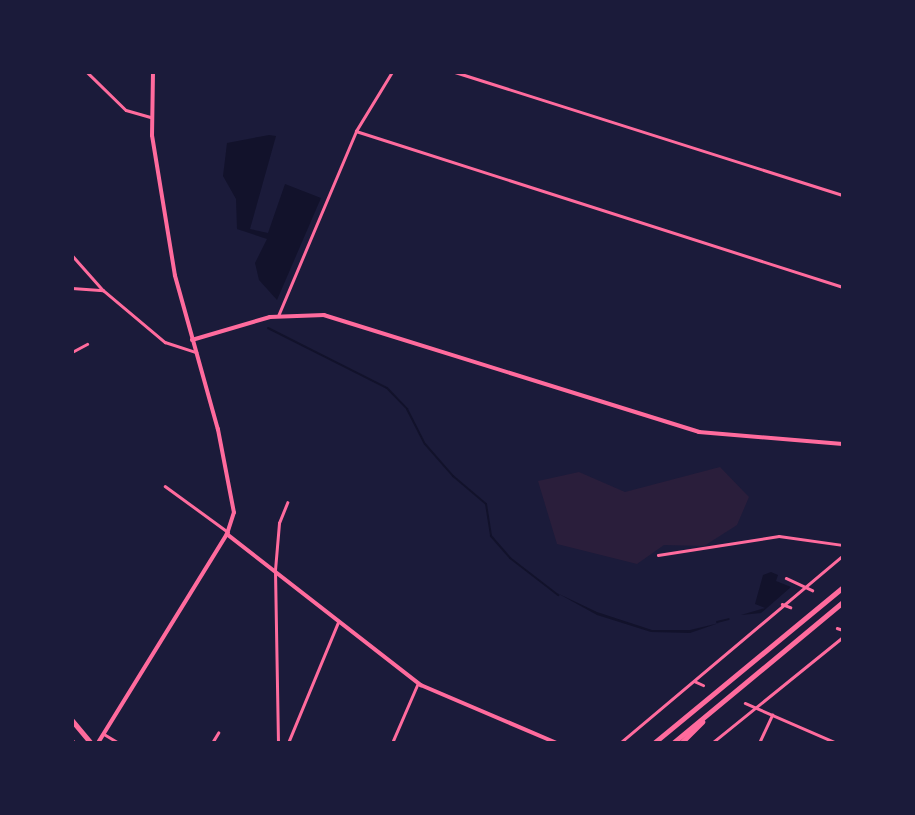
<!DOCTYPE html>
<html>
<head>
<meta charset="utf-8">
<style>
  body { margin:0 }
  #map { position:relative; width:915px; height:815px; overflow:hidden; background:#1b1b3a; font-family:"Public Sans",sans-serif }
  div>[style] { position:absolute }
  .green>* { inset:0; background:#2a1e3b }
  .water>* { inset:0; background:#12122b }
  .stream>* { height:2px; margin:-1px; padding:0 1px; transform-origin:1px; border-radius:1px; background:#12122b }
  .minor>* { height:2.5px; margin:-1.25px; padding:0 1.25px; transform-origin:1.25px; border-radius:1.25px; background:#ff6b9d }
  .tertiary>* { height:3.5px; margin:-1.75px; padding:0 1.75px; transform-origin:1.75px; border-radius:1.75px; background:#ff6b9d }
  .secondary>* { height:3.5px; margin:-1.75px; padding:0 1.75px; transform-origin:1.75px; border-radius:1.75px; background:#ff6b9d }
  .trunk>* { height:4.5px; margin:-2.25px; padding:0 2.25px; transform-origin:2.25px; border-radius:2.25px; background:#ff6b9d }
  .motorway>* { height:4.5px; margin:-2.25px; padding:0 2.25px; transform-origin:2.25px; border-radius:2.25px; background:#ff6b9d }
  span { translate:-50% -50%; white-space:nowrap; text-align:center; line-height:1.15; -webkit-text-stroke:5px #1b1b3a; paint-order:stroke }
  .frame { position:absolute; inset:0; border:74px solid #1b1b3a; pointer-events:none }
</style>
</head>
<body>
<div id="map">
  <div class="green">
    <i style="clip-path:polygon(720px 467px,749px 497px,737px 525px,704px 546px,664px 545px,637px 564px,557px 544px,538px 481px,579px 472px,625px 492px)"></i>
  </div>
  <div class="water">
    <i style="clip-path:polygon(269px 135px,276px 136px,250px 229px,268px 233px,285px 184px,321px 198px,277px 300px,259px 280px,255px 263px,267px 239px,237px 229px,236px 199px,223px 176px,227px 143px)"></i>
    <i style="clip-path:polygon(771px 572px,778px 575px,776px 581px,791px 587px,761px 613px,741px 615px,765px 608px,755px 604px,763px 575px)"></i>
    <i style="clip-path:polygon(557px 593px,597px 612px,652px 630px,690px 630px,719px 623px,690px 633px,651px 632px,597px 615px)"></i>
  </div>
  <div class="stream">
    <i style="left:268px;top:328px;width:133px;rotate:26.8deg"></i>
    <i style="left:387px;top:388px;width:29px;rotate:46deg"></i>
    <i style="left:407px;top:409px;width:39px;rotate:63deg"></i>
    <i style="left:425px;top:444px;width:43px;rotate:48.8deg"></i>
    <i style="left:453px;top:476px;width:43px;rotate:40.3deg"></i>
    <i style="left:486px;top:504px;width:32px;rotate:81deg"></i>
    <i style="left:491px;top:536px;width:29px;rotate:49deg"></i>
    <i style="left:510px;top:558px;width:61px;rotate:37.6deg"></i>
    <i style="left:717px;top:622px;width:12px;rotate:-14deg"></i>
  </div>
  <div class="minor">
    <i style="left:87px;top:72px;width:54px;rotate:44.3deg"></i>
    <i style="left:126px;top:110px;width:25px;rotate:16deg"></i>
    <i style="left:455px;top:72px;width:407px;rotate:17.6deg"></i>
    <i style="left:356px;top:131px;width:511px;rotate:17.76deg"></i>
    <i style="left:72px;top:255px;width:47px;rotate:48.5deg"></i>
    <i style="left:72px;top:288px;width:31px;rotate:4deg"></i>
    <i style="left:103px;top:290px;width:81px;rotate:40deg"></i>
    <i style="left:165px;top:342px;width:33px;rotate:18deg"></i>
    <i style="left:278px;top:316px;width:201px;rotate:-67.1deg"></i>
    <i style="left:356px;top:131px;width:69px;rotate:-58.6deg"></i>
    <i style="left:72px;top:352px;width:17px;rotate:-28deg"></i>
    <i style="left:165px;top:486px;width:78px;rotate:36.1deg"></i>
    <i style="left:658px;top:555px;width:122px;rotate:-8.9deg"></i>
    <i style="left:779px;top:536px;width:65px;rotate:8deg"></i>
    <i style="left:786px;top:578px;width:29px;rotate:25deg"></i>
    <i style="left:782px;top:604px;width:9px;rotate:21deg"></i>
    <i style="left:837px;top:628px;width:6px;rotate:18deg"></i>
    <i style="left:694px;top:681px;width:10px;rotate:24deg"></i>
    <i style="left:745px;top:703px;width:100px;rotate:23.5deg"></i>
    <i style="left:104px;top:734px;width:17px;rotate:31deg"></i>
    <i style="left:212px;top:743px;width:12px;rotate:-59deg"></i>
    <i style="left:278px;top:743px;width:173px;rotate:-91deg"></i>
    <i style="left:275px;top:570px;width:47px;rotate:-85.1deg"></i>
    <i style="left:279px;top:523px;width:22px;rotate:-68deg"></i>
    <i style="left:288px;top:743px;width:131px;rotate:-67.5deg"></i>
    <i style="left:392px;top:743px;width:65px;rotate:-66.6deg"></i>
    <i style="left:620px;top:743px;width:292px;rotate:-40.1deg"></i>
    <i style="left:712px;top:743px;width:169px;rotate:-39deg"></i>
    <i style="left:759px;top:743px;width:31px;rotate:-65deg"></i>
  </div>
  <div class="tertiary">
    <i style="left:192px;top:340px;width:81px;rotate:-16.4deg"></i>
    <i style="left:270px;top:317px;width:54px;rotate:-2.1deg"></i>
    <i style="left:324px;top:315px;width:393px;rotate:17.3deg"></i>
    <i style="left:699px;top:432px;width:144px;rotate:4.8deg"></i>
    <i style="left:227px;top:534px;width:246px;rotate:37.9deg"></i>
    <i style="left:421px;top:685px;width:148px;rotate:23.1deg"></i>
  </div>
  <div class="secondary">
    <i style="left:98px;top:743px;width:246px;rotate:-58.3deg"></i>
    <i style="left:227px;top:534px;width:22px;rotate:-72deg"></i>
    <i style="left:234px;top:513px;width:85px;rotate:-100.9deg"></i>
    <i style="left:218px;top:430px;width:160px;rotate:-105.6deg"></i>
    <i style="left:175px;top:276px;width:142px;rotate:-99.3deg"></i>
    <i style="left:152px;top:136px;width:64px;rotate:-89.1deg"></i>
  </div>
  <div class="trunk">
    <i style="left:72px;top:720px;width:30px;rotate:50deg"></i>
    <i style="left:72px;top:741px;width:3px;rotate:45deg"></i>
  </div>
  <div class="motorway">
    <i style="left:654px;top:743px;width:245px;rotate:-39.5deg"></i>
    <i style="left:673px;top:743px;width:221px;rotate:-39.7deg"></i>
    <i style="left:681px;top:743px;width:30px;rotate:-45deg"></i>
  </div>
  <div class="frame"></div>
</div>
</body>
</html>
